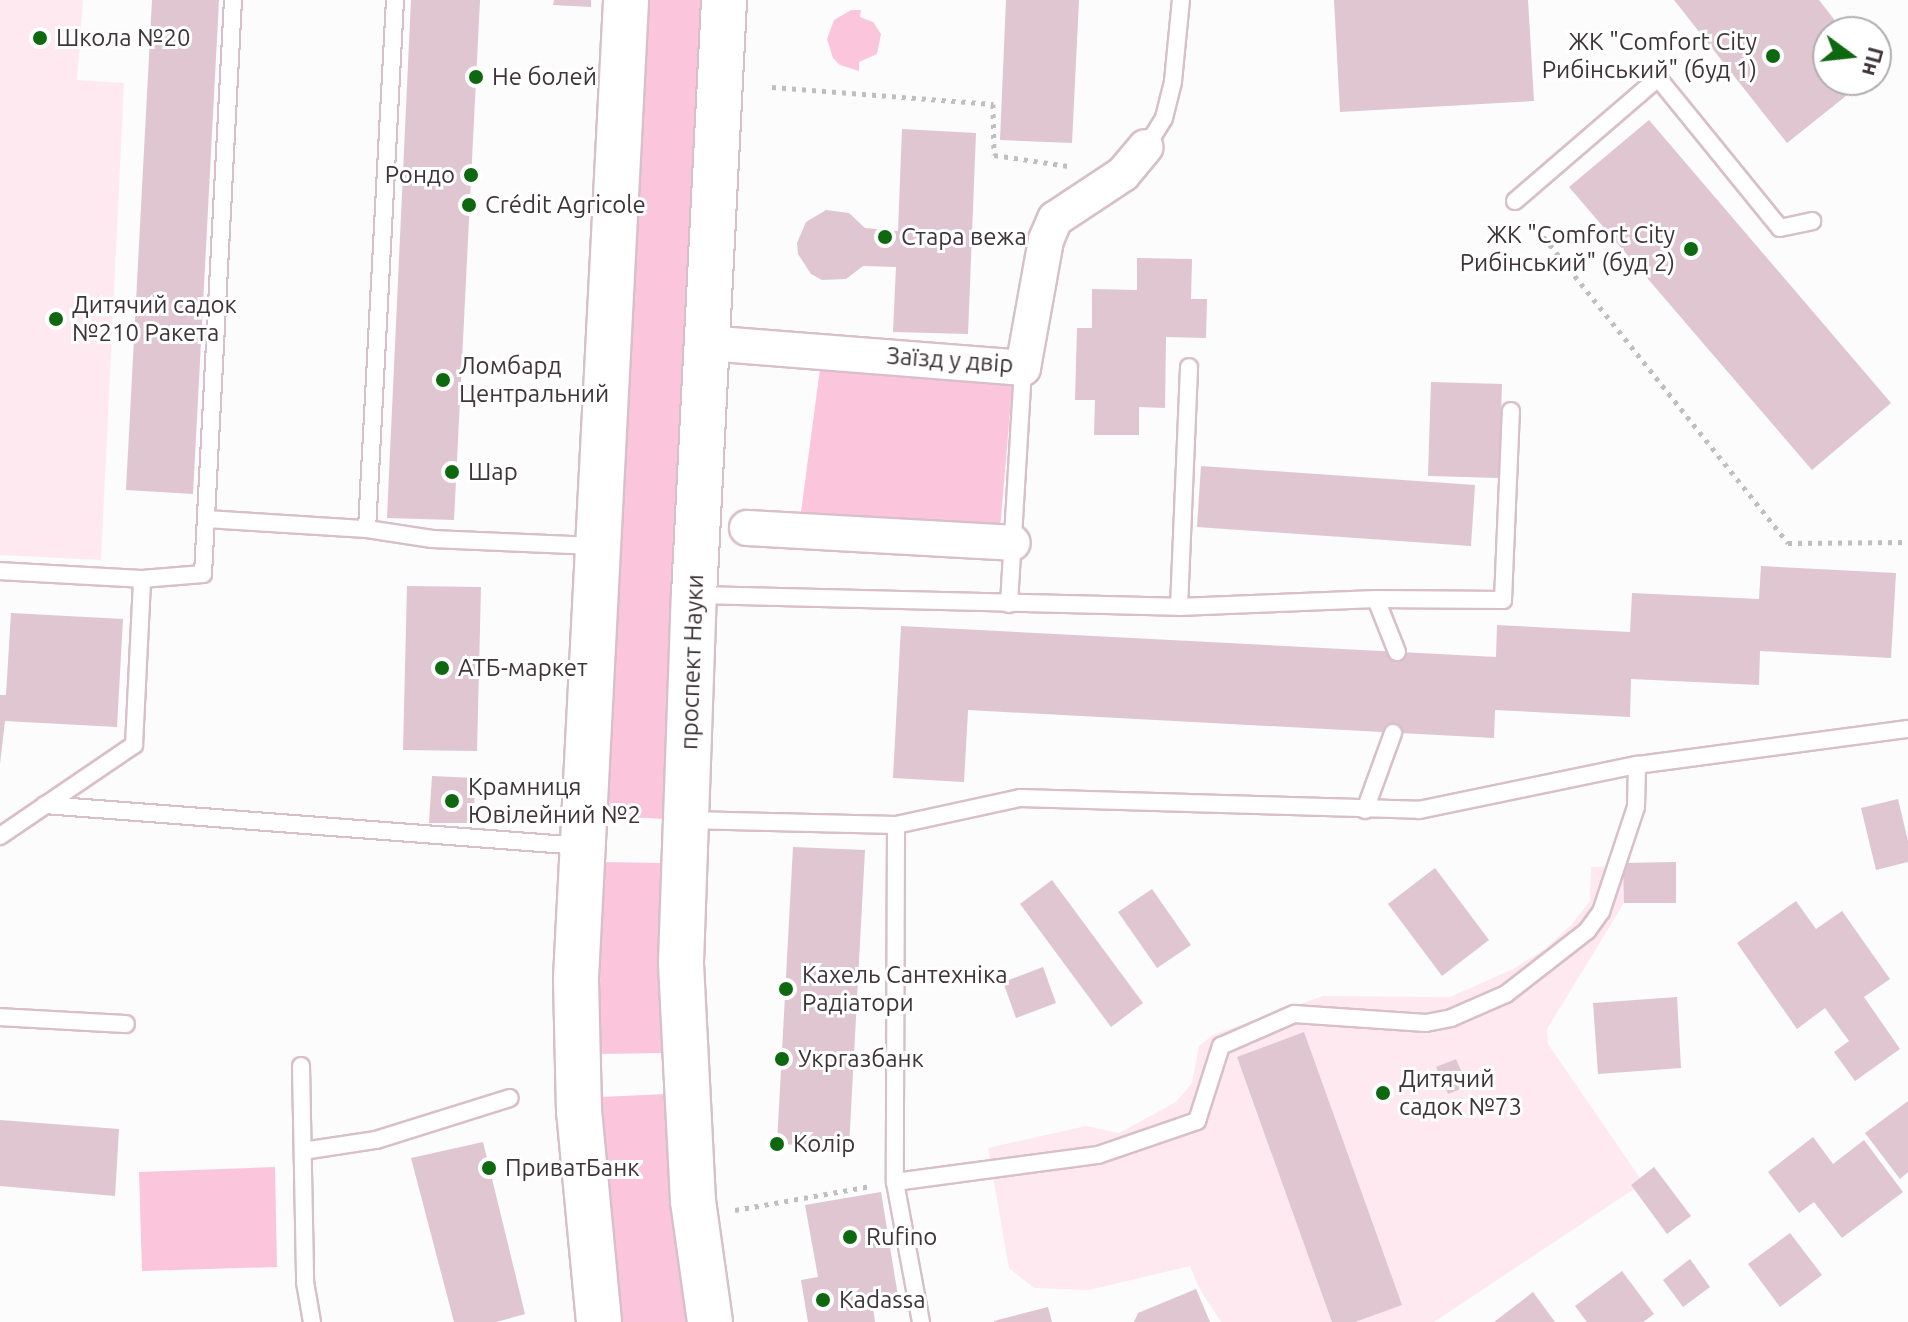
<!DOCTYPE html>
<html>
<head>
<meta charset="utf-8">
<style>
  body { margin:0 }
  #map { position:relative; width:1908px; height:1322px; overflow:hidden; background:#fcfcfc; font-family:Ubuntu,sans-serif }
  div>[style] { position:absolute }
  .built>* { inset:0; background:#fee9f1 }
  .green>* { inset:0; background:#fbc6db }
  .building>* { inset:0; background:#dfc6d0 }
  .path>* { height:5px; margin-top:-2.5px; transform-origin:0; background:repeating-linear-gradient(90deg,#c1bebf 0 4px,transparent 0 10px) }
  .roads { filter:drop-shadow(2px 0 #d8bfc9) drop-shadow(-2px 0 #d8bfc9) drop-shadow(0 2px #d8bfc9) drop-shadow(0 -2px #d8bfc9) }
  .lane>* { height:16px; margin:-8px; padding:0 8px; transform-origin:8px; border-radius:8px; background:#fff }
  .street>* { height:34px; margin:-17px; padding:0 17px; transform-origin:17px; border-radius:17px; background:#fff }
  .primary>* { height:44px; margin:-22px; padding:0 22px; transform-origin:22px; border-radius:22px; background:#fff }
  .dots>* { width:22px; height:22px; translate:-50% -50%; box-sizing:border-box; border:4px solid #fff; border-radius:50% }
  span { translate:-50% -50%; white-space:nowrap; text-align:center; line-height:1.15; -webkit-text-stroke:6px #fff; paint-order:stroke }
  .poi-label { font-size:24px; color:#3f3539 }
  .left { translate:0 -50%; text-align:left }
  .right { translate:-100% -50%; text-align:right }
  .street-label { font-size:24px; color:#3f3539 }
  .north { position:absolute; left:1812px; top:16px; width:80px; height:80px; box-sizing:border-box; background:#fff; border:2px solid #b2aeb0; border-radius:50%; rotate:105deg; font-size:22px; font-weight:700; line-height:32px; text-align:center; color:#3f3539 }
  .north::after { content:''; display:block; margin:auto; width:28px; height:36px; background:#0e6810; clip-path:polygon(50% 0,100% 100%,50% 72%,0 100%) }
</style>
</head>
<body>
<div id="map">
  <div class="built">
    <i style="clip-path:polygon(0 0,83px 0,77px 80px,124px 83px,101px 560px,0 555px)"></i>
    <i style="clip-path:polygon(1623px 866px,1624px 903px,1547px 1029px,1548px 1044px,1640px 1178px,1631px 1185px,1634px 1189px,1434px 1322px,1221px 1322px,1199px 1288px,1190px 1266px,1089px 1290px,1034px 1288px,1009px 1268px,988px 1148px,1086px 1126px,1119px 1133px,1176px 1102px,1192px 1083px,1199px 1046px,1213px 1035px,1323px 996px,1450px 997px,1513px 969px,1545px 949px,1572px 924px,1590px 901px,1591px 867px)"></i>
  </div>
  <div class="green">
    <i style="clip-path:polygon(647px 0,703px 0,664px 819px,604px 816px)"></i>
    <i style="clip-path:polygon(851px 10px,861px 10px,860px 17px,873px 22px,881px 34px,877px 54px,859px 62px,859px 71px,840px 65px,833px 58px,827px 39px,834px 20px)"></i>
    <i style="clip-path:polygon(821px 361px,1013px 376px,1000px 530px,800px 520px)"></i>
    <i style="clip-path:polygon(602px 862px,663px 863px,664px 1053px,599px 1054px)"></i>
    <i style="clip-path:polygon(667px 1094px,689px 1322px,620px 1322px,600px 1097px)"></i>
    <i style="clip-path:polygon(275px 1167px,277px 1267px,142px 1271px,139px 1172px)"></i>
  </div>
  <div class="building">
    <i style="clip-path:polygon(152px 0,219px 0,193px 494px,126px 490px)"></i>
    <i style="clip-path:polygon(411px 0,480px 0,454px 520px,387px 518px)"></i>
    <i style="clip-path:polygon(554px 0,591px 0,591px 7px,553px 5px)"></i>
    <i style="clip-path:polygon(1006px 0,1079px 0,1072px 143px,1000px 140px)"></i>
    <i style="clip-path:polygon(1334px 0,1528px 0,1534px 101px,1340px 112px)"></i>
    <i style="clip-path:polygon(1674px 0,1819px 0,1844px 32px,1828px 32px,1828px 80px,1866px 80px,1787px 143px)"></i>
    <i style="clip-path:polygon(1649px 120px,1891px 403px,1812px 470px,1569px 187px)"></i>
    <i style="clip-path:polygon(902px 129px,976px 133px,968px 334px,893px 332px,896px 267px,863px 266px,846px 279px,822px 280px,811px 274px,798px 254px,797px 243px,806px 222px,826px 210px,849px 213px,865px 228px,898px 231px)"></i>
    <i style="clip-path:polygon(1137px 258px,1192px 259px,1191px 299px,1207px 299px,1206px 338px,1166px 337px,1165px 408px,1139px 407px,1139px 435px,1094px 435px,1095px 400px,1075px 400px,1077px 328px,1092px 328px,1092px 289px,1137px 290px)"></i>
    <i style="clip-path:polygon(1431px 382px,1502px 384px,1499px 478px,1428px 476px)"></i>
    <i style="clip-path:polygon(1201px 466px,1475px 485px,1471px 546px,1197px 527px)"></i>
    <i style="clip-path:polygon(1761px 566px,1896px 573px,1891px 658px,1760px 651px,1759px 685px,1631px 679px,1630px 717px,1495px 710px,1494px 738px,968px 710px,964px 782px,893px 778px,901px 626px,1496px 657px,1497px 625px,1630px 632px,1632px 593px,1759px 599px)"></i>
    <i style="clip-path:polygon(407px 586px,481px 587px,477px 751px,403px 750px)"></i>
    <i style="clip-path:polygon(11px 613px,123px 619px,117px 727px,5px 721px,0 764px,0 695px,6px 695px)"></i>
    <i style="clip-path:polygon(432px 776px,475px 778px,474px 823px,429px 823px)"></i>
    <i style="clip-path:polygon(1898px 799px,1908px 841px,1908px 862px,1876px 870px,1861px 808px)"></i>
    <i style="clip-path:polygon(793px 847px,865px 850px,849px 1147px,777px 1144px)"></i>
    <i style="clip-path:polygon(1676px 862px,1676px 903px,1624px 903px,1623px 863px)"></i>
    <i style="clip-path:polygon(1435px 868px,1489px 940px,1442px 976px,1388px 904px)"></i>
    <i style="clip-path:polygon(1052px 880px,1143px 1003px,1111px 1027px,1020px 904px)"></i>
    <i style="clip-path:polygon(1152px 889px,1191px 945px,1157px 968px,1118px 912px)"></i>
    <i style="clip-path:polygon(1796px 901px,1816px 929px,1842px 911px,1890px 979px,1864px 997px,1900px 1049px,1855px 1081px,1834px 1052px,1849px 1041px,1825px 1008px,1797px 1029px,1737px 943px)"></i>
    <i style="clip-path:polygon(1043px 967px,1056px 1003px,1016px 1018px,1003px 982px)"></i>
    <i style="clip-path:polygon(1677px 997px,1681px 1068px,1598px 1074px,1593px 1003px)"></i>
    <i style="clip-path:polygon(1304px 1032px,1402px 1305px,1355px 1322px,1332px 1322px,1237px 1057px)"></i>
    <i style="clip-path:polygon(1456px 1059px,1468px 1086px,1448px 1094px,1436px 1067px)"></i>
    <i style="clip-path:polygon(1908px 1101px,1908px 1172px,1900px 1179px,1865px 1133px)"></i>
    <i style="clip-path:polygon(0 1120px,119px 1129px,115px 1196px,0 1186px)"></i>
    <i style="clip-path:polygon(1813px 1137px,1833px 1164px,1864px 1140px,1903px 1192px,1842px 1238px,1814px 1202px,1799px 1213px,1768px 1172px)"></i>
    <i style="clip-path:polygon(483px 1142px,525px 1314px,496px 1322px,454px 1322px,411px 1158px)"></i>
    <i style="clip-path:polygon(1654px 1167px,1691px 1216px,1667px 1234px,1631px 1185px)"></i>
    <i style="clip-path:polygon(881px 1192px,898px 1296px,872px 1300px,875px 1322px,808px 1322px,801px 1280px,818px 1277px,805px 1205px)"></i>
    <i style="clip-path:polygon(1790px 1233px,1822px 1275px,1780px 1307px,1748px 1264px)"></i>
    <i style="clip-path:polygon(1690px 1259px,1710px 1287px,1683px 1307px,1663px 1280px)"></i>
    <i style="clip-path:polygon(1622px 1271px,1654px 1314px,1643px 1322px,1587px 1322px,1575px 1306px)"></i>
    <i style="clip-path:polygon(1196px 1289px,1210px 1322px,1134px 1322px,1138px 1313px)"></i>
    <i style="clip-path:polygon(1533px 1292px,1555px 1322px,1494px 1322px)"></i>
    <i style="clip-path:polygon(1048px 1307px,1052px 1322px,994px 1322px,994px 1321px)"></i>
  </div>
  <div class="path">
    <i style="left:772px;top:87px;width:222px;rotate:4.4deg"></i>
    <i style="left:993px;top:104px;width:51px;rotate:88.9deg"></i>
    <i style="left:994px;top:155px;width:75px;rotate:8.5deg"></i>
    <i style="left:1531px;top:221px;width:412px;rotate:51.4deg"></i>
    <i style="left:1788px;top:543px;width:120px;rotate:-0.5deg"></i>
    <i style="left:735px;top:1210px;width:138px;rotate:-10deg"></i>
  </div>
  <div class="roads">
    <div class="lane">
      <i style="left:1146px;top:147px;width:34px;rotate:-58deg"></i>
      <i style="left:1164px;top:118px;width:38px;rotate:-76deg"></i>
      <i style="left:1173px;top:81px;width:81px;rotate:-84.4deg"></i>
      <i style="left:1515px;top:201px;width:189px;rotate:-40.7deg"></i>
      <i style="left:1658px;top:78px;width:193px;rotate:50.9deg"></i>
      <i style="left:1780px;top:228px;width:33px;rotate:-12deg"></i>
      <i style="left:206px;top:519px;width:161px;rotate:3.6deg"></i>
      <i style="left:367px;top:529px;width:66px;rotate:8.7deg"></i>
      <i style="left:432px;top:539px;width:163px;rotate:2.5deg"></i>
      <i style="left:367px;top:529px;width:530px;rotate:-86.97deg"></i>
      <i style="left:0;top:571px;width:142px;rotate:3.2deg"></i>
      <i style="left:696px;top:595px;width:483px;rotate:1.4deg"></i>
      <i style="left:1179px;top:607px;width:240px;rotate:-87.6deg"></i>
      <i style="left:1376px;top:599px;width:57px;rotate:68.4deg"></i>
      <i style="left:1009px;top:604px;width:236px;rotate:-86.6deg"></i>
      <i style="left:1179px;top:607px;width:197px;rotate:-2.3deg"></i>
      <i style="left:1376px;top:599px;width:127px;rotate:0.5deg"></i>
      <i style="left:1503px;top:600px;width:189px;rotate:-87.6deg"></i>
      <i style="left:45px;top:805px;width:537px;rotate:4.38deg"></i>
      <i style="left:1365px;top:810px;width:82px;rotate:-70deg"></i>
      <i style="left:687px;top:820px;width:209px;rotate:1.4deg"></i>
      <i style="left:896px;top:825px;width:127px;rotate:-12.3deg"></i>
      <i style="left:1020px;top:798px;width:399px;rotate:1.7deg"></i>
      <i style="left:1419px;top:810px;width:223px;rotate:-11.7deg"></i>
      <i style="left:1637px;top:765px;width:273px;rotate:-7.6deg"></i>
      <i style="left:896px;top:825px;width:357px;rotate:90.2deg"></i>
      <i style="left:895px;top:1182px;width:142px;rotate:79.5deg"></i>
      <i style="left:0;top:836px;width:162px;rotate:-34.2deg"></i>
      <i style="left:134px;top:745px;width:166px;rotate:-87.2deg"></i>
      <i style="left:142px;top:579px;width:61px;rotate:-4.7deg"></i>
      <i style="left:203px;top:574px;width:575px;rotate:-87.01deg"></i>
      <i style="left:0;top:1017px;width:126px;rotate:3.2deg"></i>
      <i style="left:301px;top:1066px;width:216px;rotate:88.9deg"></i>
      <i style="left:305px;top:1282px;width:41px;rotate:80.1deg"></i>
      <i style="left:303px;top:1151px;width:74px;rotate:-8.6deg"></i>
      <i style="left:376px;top:1140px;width:140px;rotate:-17.4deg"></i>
      <i style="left:895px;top:1182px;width:205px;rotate:-7.6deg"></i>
      <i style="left:1098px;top:1155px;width:105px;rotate:-19deg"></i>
      <i style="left:1197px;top:1121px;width:79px;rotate:-72.3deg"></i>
      <i style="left:1221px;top:1046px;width:80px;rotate:-23.7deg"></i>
      <i style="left:1294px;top:1014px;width:132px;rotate:3.9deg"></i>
      <i style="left:1426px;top:1023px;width:25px;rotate:-11deg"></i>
      <i style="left:1451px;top:1018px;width:60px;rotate:-23.6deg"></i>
      <i style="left:1506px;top:994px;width:103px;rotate:-37.9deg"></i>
      <i style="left:1587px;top:931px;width:24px;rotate:-54deg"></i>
      <i style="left:1601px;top:912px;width:111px;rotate:-71.6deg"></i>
      <i style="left:1636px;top:807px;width:42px;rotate:-88.6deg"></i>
    </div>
    <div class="street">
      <i style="left:706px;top:343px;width:318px;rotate:4.5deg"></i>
      <i style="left:1023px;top:368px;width:130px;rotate:-79.8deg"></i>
      <i style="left:1046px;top:240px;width:23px;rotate:-67deg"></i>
      <i style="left:1055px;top:219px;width:82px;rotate:-33.5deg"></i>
      <i style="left:1123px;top:174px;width:35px;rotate:-50deg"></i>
      <i style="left:747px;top:528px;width:266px;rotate:3.2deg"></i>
    </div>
    <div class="primary">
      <i style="left:599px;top:1322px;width:212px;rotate:-95.4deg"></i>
      <i style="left:579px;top:1111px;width:133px;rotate:-91.3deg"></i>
      <i style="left:576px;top:978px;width:979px;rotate:-87.07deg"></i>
      <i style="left:710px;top:1322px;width:122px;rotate:-98deg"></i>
      <i style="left:693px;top:1201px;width:239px;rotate:-92.9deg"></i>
      <i style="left:681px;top:962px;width:367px;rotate:-88deg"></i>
      <i style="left:694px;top:595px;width:596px;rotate:-87.11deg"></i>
    </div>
  </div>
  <div class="dots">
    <i style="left:40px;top:38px;background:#0e6810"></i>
    <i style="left:1773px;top:56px;background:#0e6810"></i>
    <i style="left:476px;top:77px;background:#0e6810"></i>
    <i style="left:471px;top:175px;background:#0e6810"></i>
    <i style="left:469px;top:205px;background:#0e6810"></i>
    <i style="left:885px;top:237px;background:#0e6810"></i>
    <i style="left:1691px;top:249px;background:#0e6810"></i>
    <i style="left:56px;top:319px;background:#0e6810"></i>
    <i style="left:443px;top:380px;background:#0e6810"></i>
    <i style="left:452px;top:472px;background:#0e6810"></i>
    <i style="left:442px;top:668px;background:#0e6810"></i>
    <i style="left:452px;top:801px;background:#0e6810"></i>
    <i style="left:786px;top:989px;background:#0e6810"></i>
    <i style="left:782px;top:1059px;background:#0e6810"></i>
    <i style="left:1383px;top:1093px;background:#0e6810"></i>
    <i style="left:777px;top:1144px;background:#0e6810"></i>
    <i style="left:489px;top:1168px;background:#0e6810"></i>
    <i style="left:850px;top:1237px;background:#0e6810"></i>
    <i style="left:823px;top:1300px;background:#0e6810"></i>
  </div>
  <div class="poi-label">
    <span class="left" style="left:56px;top:38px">Школа №20</span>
    <span class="right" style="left:1757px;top:56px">ЖК "Comfort City<br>Рибінський" (буд 1)</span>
    <span class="left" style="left:492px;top:77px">Не болей</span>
    <span class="right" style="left:455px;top:175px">Рондо</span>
    <span class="left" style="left:485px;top:205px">Crédit Agricole</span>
    <span class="right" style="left:1675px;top:249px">ЖК "Comfort City<br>Рибінський" (буд 2)</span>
    <span class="left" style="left:901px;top:237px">Стара вежа</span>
    <span class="left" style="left:72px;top:319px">Дитячий садок<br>№210 Ракета</span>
    <span class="left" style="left:459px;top:380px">Ломбард<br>Центральний</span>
    <span class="left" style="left:468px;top:472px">Шар</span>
    <span class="left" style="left:458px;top:668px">АТБ-маркет</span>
    <span class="left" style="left:468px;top:801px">Крамниця<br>Ювілейний №2</span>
    <span class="left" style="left:802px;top:989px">Кахель Сантехніка<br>Радіатори</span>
    <span class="left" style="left:798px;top:1059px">Укргазбанк</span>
    <span class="left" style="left:1399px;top:1093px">Дитячий<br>садок №73</span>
    <span class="left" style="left:793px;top:1144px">Колір</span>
    <span class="left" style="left:505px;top:1168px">ПриватБанк</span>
    <span class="left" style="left:866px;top:1237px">Rufino</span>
    <span class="left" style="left:839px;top:1300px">Kadassa</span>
  </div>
  <div class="street-label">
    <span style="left:950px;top:360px;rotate:4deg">Заїзд у двір</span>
    <span style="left:692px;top:662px;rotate:-88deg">проспект Науки</span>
  </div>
  <div class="north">Пн</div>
</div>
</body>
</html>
